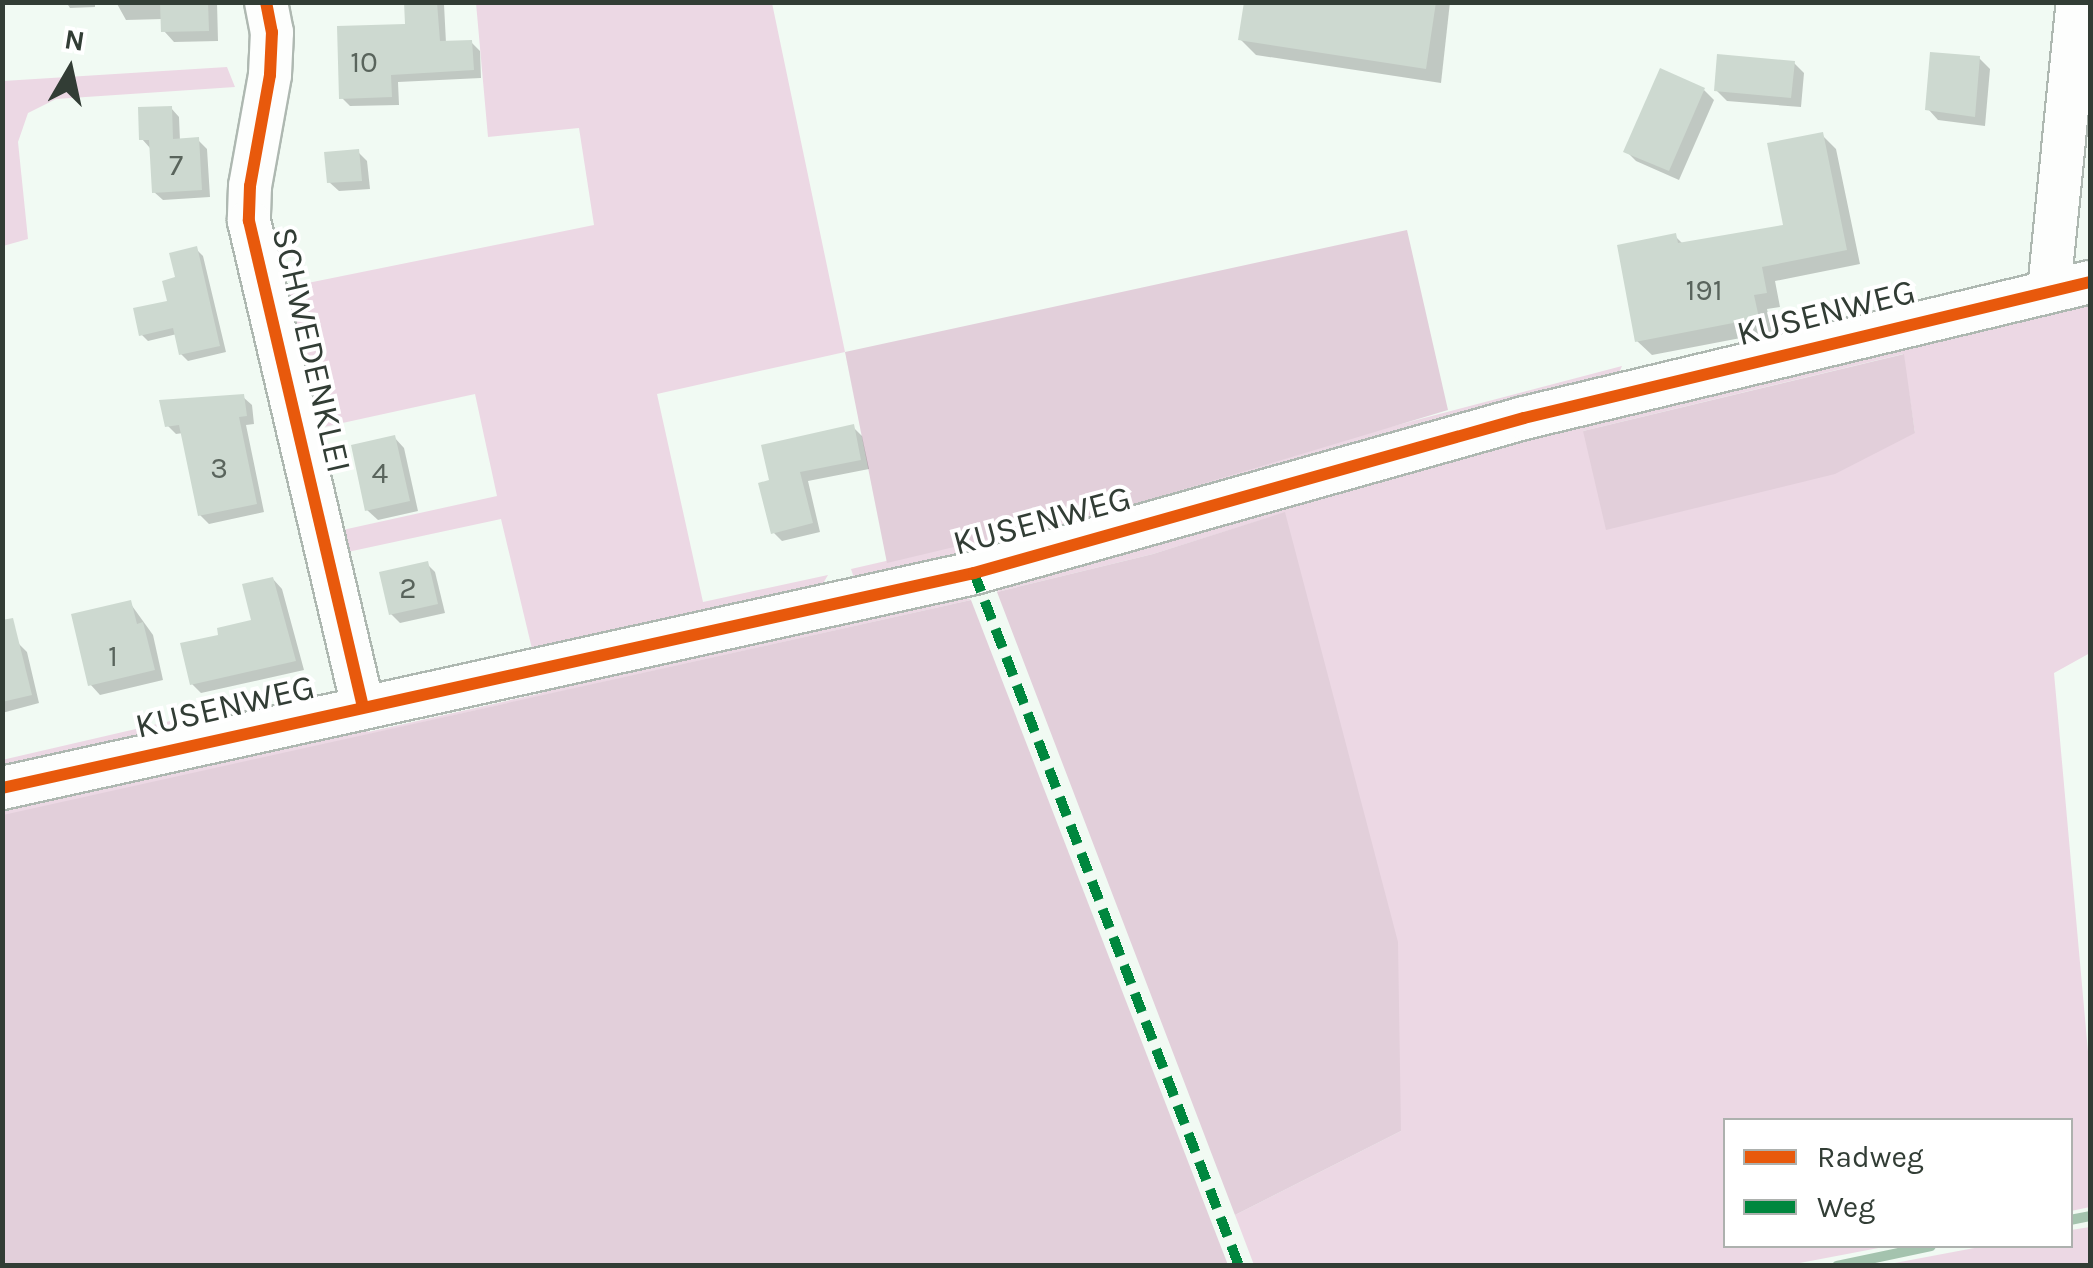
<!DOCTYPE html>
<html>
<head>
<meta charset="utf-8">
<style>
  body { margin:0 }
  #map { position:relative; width:2093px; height:1268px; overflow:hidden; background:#f1faf3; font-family:Karla,sans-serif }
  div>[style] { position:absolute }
  .green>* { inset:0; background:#ecd8e4 }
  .forest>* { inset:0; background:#e2cfda }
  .shadow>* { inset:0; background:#0003 }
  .stream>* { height:10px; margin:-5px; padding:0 5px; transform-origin:5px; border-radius:5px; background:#a4c3ae }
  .building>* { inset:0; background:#cdd9d0 }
  .roads { filter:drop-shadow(2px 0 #aeb8b1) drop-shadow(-2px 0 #aeb8b1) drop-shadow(0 2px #aeb8b1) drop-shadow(0 -2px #aeb8b1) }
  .minor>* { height:42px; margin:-21px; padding:0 21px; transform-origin:21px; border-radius:21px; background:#fdfefd }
  .quiet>* { height:10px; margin-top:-5px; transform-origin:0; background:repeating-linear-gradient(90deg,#00873e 0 20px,transparent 0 30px) }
  .cycleway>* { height:12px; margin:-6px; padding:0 6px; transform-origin:6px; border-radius:6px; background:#e8590c }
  span { translate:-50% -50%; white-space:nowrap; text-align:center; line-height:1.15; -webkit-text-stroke:8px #fff; paint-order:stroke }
  .number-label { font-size:30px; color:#59645c }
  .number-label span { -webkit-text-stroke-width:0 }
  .street-label { font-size:35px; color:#323d35 }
  .frame { position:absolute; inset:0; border:5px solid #323d35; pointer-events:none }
  .legend { position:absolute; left:1723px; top:1118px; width:350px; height:130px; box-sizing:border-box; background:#fff; border:2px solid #adb1ae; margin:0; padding:12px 18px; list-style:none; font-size:30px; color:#323d35 }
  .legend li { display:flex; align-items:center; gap:20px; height:50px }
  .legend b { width:50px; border:2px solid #adb1ae }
  .north { position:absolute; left:20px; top:20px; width:100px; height:100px; -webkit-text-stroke:8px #fff; paint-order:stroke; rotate:9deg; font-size:28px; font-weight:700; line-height:40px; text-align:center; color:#323d35 }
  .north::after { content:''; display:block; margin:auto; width:35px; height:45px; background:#323d35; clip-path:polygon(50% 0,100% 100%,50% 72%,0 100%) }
</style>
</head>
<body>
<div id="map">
  <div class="green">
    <i style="clip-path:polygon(476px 3px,772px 3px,845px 352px,657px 394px,703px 602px,828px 575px,818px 592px,533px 653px,501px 519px,343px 553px,338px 531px,497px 496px,475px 394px,315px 429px,283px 288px,594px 225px,579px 128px,488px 137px)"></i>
    <i style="clip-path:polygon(227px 67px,235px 87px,56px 99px,28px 113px,18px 142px,28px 239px,3px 246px,3px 81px)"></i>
    <i style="clip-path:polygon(evenodd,2090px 297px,2090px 653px,2054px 673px,2090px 1074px,2090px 1207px,2071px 1211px,2070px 1120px,1726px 1120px,1726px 1246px,1889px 1246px,1784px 1266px,1254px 1265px,1235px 1215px,1401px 1131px,1284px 513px,1153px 554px,997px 592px,1000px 585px,1415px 463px,2090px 297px,1903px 354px,1915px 433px,1583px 432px,1583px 431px,1903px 354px)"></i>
    <i style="clip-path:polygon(1622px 366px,1616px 380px,1002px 549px,854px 578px,851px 569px,1139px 503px,1367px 433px)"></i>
    <i style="clip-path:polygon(965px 595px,971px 600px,3px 816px,2px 803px,365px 724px,368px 732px,542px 693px,540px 681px)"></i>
    <i style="clip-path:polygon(179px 719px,172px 735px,3px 774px,2px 760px)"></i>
    <i style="clip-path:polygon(2090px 1227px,2090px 1265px,1884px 1265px,1985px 1246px,2070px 1246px,2071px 1230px)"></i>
  </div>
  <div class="forest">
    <i style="clip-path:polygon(1407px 230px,1448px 410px,1139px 503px,887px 563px,845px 352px)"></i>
    <i style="clip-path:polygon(1904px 354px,1915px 433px,1835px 474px,1606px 530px,1583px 431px)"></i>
    <i style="clip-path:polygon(1285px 512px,1398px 942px,1401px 1131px,1235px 1215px,997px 592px,1153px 554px)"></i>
    <i style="clip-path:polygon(971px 600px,1228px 1265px,3px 1265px,3px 815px)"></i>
  </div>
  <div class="shadow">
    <i style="clip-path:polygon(95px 2px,95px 7px,70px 8px,66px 2px)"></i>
    <i style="clip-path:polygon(116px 2px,217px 2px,218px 41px,174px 42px,164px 31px,163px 19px,126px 20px)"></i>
    <i style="clip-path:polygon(406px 2px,444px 4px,446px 43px,471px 42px,480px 51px,481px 78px,398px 82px,399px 105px,350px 106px,342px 98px,408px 26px)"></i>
    <i style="clip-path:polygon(1246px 2px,1450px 2px,1441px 83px,1256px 55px,1240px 39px)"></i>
    <i style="clip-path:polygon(1979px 58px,1990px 69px,1985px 126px,1938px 120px,1928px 109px)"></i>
    <i style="clip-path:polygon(1794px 63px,1804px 73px,1801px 107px,1727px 101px,1716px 90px)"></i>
    <i style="clip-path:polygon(1704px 90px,1714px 100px,1679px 180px,1636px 161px,1626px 151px)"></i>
    <i style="clip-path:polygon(171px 108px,179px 117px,180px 141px,198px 140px,207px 149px,210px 197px,163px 200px,154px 192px,150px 148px,142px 139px)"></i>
    <i style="clip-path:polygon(1822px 135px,1836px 149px,1860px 264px,1775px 281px,1780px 307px,1767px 309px,1772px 332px,1652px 355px,1637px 341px,1675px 236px,1684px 245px,1786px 227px)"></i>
    <i style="clip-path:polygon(358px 152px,367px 161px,370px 189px,339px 191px,329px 182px)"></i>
    <i style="clip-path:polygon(196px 249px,203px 256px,226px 352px,188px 361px,181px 354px,177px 334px,148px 341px,141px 334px,170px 302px)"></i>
    <i style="clip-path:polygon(243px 397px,252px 405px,254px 424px,246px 425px,264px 512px,209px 524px,200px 515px,183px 433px,176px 434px,168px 426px)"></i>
    <i style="clip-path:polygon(853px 427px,862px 436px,869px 469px,808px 481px,820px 532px,782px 541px,773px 532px,772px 482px)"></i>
    <i style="clip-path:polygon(394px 437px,404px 448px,418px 511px,378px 520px,367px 510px)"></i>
    <i style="clip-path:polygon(427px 564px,435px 572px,445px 613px,400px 623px,391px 614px)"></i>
    <i style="clip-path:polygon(273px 579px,282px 589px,304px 670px,201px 693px,192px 684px,221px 637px,254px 622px)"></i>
    <i style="clip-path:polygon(130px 603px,153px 635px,163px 680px,100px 695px,90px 684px)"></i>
    <i style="clip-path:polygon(2px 614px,10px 645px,18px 643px,27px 652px,39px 703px,2px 713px)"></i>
  </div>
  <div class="stream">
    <i style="left:2070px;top:1220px;width:20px;rotate:-11deg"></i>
    <i style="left:1837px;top:1266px;width:96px;rotate:-12deg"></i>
  </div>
  <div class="building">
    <i style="clip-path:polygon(160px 2px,208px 2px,209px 31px,161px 32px)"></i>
    <i style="clip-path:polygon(404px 2px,437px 2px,440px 41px,472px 40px,474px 70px,391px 75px,392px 97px,339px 99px,337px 26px,405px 24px)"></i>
    <i style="clip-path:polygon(1244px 2px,1436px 2px,1426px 69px,1238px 40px)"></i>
    <i style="clip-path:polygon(1930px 52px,1980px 56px,1975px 117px,1925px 110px)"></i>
    <i style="clip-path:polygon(1717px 54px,1795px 61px,1791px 98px,1714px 91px)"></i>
    <i style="clip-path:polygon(1660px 68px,1705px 88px,1669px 171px,1623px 152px)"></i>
    <i style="clip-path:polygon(172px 106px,173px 139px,199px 137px,202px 190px,152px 193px,149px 140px,139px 140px,138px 107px)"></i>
    <i style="clip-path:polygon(1823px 132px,1847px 250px,1762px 267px,1767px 293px,1754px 295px,1759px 318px,1635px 342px,1617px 245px,1676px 233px,1678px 243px,1783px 225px,1767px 143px)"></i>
    <i style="clip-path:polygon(359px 149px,362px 181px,327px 183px,324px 152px)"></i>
    <i style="clip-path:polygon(197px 246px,220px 346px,179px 355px,173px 328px,139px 336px,133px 308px,167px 301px,162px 281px,175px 277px,169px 253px)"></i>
    <i style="clip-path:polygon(244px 394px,247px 416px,239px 417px,257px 504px,198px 516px,179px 425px,165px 427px,159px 400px)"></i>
    <i style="clip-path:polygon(854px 424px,861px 460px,800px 472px,813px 523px,771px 534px,758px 483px,769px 480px,761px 445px)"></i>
    <i style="clip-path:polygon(395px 435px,410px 501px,365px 511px,351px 445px)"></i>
    <i style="clip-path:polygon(428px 561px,438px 604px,389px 615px,379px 572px)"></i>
    <i style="clip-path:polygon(273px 577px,296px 661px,190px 685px,180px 643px,218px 635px,217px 628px,251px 620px,242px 584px)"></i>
    <i style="clip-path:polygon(131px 600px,137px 624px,143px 622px,155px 670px,88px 686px,71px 614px)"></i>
    <i style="clip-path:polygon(13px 618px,32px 695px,2px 702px,2px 620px)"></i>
  </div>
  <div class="roads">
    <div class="minor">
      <i style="left:266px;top:2px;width:31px;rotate:79deg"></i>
      <i style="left:272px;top:32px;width:43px;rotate:92.7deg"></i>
      <i style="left:270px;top:75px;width:113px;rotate:100.2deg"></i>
      <i style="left:250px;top:186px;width:35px;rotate:92deg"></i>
      <i style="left:249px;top:221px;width:499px;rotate:76.8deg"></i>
      <i style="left:2049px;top:290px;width:289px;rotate:-84.3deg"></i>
      <i style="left:2px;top:788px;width:995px;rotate:-12.47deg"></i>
      <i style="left:974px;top:573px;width:571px;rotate:-15.74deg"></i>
      <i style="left:1524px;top:418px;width:582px;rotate:-13.51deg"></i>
    </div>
  </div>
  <div class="quiet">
    <i style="left:974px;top:573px;width:742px;rotate:69.07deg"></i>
  </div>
  <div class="cycleway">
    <i style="left:266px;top:2px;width:31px;rotate:79deg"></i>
    <i style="left:272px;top:32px;width:43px;rotate:92.7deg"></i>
    <i style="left:270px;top:75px;width:113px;rotate:100.2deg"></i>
    <i style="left:250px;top:186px;width:35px;rotate:92deg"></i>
    <i style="left:249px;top:221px;width:499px;rotate:76.8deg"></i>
    <i style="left:2px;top:788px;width:995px;rotate:-12.47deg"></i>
    <i style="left:974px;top:573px;width:571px;rotate:-15.74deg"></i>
    <i style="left:1524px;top:418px;width:582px;rotate:-13.51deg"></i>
  </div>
  <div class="number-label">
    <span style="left:364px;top:62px">10</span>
    <span style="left:176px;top:165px">7</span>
    <span style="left:1704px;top:290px">191</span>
    <span style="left:219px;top:468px">3</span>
    <span style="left:380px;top:473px">4</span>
    <span style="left:408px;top:588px">2</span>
    <span style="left:113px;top:656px">1</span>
  </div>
  <div class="street-label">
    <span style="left:1826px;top:313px;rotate:-14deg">KUSENWEG</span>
    <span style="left:311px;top:350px;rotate:77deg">SCHWEDENKLEI</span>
    <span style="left:1042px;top:521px;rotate:-15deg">KUSENWEG</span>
    <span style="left:225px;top:707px;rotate:-13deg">KUSENWEG</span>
  </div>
  <div class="frame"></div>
  <ul class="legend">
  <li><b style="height:12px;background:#e8590c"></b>Radweg</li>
  <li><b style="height:12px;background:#00873e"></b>Weg</li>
  </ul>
  <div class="north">N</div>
</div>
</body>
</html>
